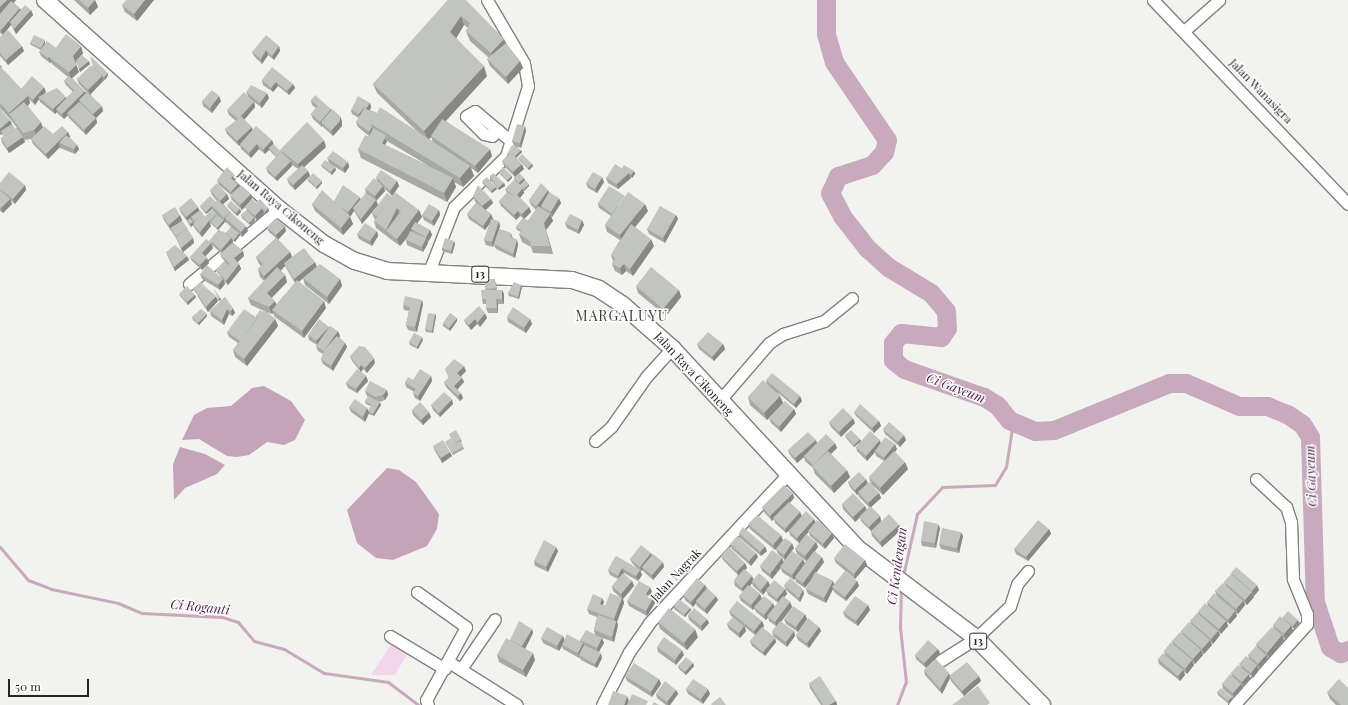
<!DOCTYPE html>
<html>
<head>
<meta charset="utf-8">
<style>
  body { margin:0 }
  #map { position:relative; width:1348px; height:705px; overflow:hidden; background:#f2f3ee; font-family:"Playfair Display",serif }
  div>[style] { position:absolute }
  .green>* { inset:0; background:#f3d6e9 }
  .forest>* { inset:0; background:#c4a4b9 }
  .stream>* { height:3px; margin:-1.5px; padding:0 1.5px; transform-origin:1.5px; border-radius:1.5px; background:#c9a9be }
  .river>* { height:19px; margin:-9.5px; padding:0 9.5px; transform-origin:9.5px; border-radius:9.5px; background:#c9a9be }
  .roads { filter:drop-shadow(1px 0 #80827d) drop-shadow(-1px 0 #80827d) drop-shadow(0 1px #80827d) drop-shadow(0 -1px #80827d) }
  .minor>* { height:11px; margin:-5.5px; padding:0 5.5px; transform-origin:5.5px; border-radius:5.5px; background:#fff }
  .highway>* { height:16px; margin:-8px; padding:0 8px; transform-origin:8px; border-radius:8px; background:#fff }
  .wall>* { inset:0; background:#a7a9a4 }
  .shaded-wall>* { inset:0; background:#888986 }
  .building>* { inset:0; background:#c2c4bf }
  span { translate:-50% -50%; white-space:nowrap; text-align:center; line-height:1.15; -webkit-text-stroke:3px #fff; paint-order:stroke }
  .shield-label span { padding:1px 3px; background:#fff; border:1px solid; border-radius:3px; -webkit-text-stroke-width:0 }
  .shield-label { font-size:11px; color:#252624; font-weight:700 }
  .street-label { font-size:12px; color:#252624 }
  .water-label { font-size:13px; color:#4d2342; font-style:italic }
  .quarter-label { font-size:14px; color:#3e3f3b; letter-spacing:1px }
  .scale { position:absolute; left:8px; top:679px; width:81px; height:18px; box-sizing:border-box; border:2px solid #252624; border-top:0; padding-left:5px; font-size:12px; line-height:14px; white-space:nowrap; color:#252624; -webkit-text-stroke:3px #fff; paint-order:stroke }
</style>
</head>
<body>
<div id="map">
  <div class="green">
    <i style="clip-path:polygon(391px 644px,407px 654px,395px 675px,371px 675px)"></i>
  </div>
  <div class="forest">
    <i style="clip-path:polygon(264px 386px,291px 401px,305px 420px,295px 440px,284px 445px,267px 442px,249px 455px,237px 457px,227px 456px,199px 439px,182px 440px,194px 415px,207px 408px,231px 406px,252px 388px)"></i>
    <i style="clip-path:polygon(180px 447px,205px 454px,225px 465px,217px 474px,185px 488px,174px 500px,173px 464px)"></i>
    <i style="clip-path:polygon(387px 468px,399px 470px,416px 482px,439px 514px,437px 529px,427px 546px,393px 560px,376px 558px,357px 543px,347px 510px)"></i>
  </div>
  <div class="stream">
    <i style="left:0;top:547px;width:43px;rotate:49.7deg"></i>
    <i style="left:28px;top:580px;width:25px;rotate:21deg"></i>
    <i style="left:51px;top:589px;width:68px;rotate:11.8deg"></i>
    <i style="left:118px;top:603px;width:26px;rotate:23deg"></i>
    <i style="left:142px;top:613px;width:80px;rotate:2.9deg"></i>
    <i style="left:222px;top:617px;width:17px;rotate:17deg"></i>
    <i style="left:238px;top:622px;width:25px;rotate:50deg"></i>
    <i style="left:254px;top:641px;width:31px;rotate:15deg"></i>
    <i style="left:284px;top:649px;width:47px;rotate:31deg"></i>
    <i style="left:324px;top:673px;width:65px;rotate:8deg"></i>
    <i style="left:388px;top:682px;width:38px;rotate:37deg"></i>
    <i style="left:903px;top:576px;width:64px;rotate:-77.3deg"></i>
    <i style="left:917px;top:514px;width:37px;rotate:-47deg"></i>
    <i style="left:942px;top:487px;width:53px;rotate:-2.2deg"></i>
    <i style="left:995px;top:485px;width:21px;rotate:-59deg"></i>
    <i style="left:1006px;top:467px;width:46px;rotate:-81.2deg"></i>
    <i style="left:897px;top:705px;width:25px;rotate:-69deg"></i>
    <i style="left:906px;top:682px;width:54px;rotate:-96.3deg"></i>
    <i style="left:900px;top:628px;width:40px;rotate:-88.6deg"></i>
  </div>
  <div class="river">
    <i style="left:826px;top:0;width:34px;rotate:90deg"></i>
    <i style="left:826px;top:34px;width:29px;rotate:74deg"></i>
    <i style="left:834px;top:62px;width:94px;rotate:55.8deg"></i>
    <i style="left:887px;top:140px;width:12px;rotate:104deg"></i>
    <i style="left:884px;top:152px;width:18px;rotate:133deg"></i>
    <i style="left:872px;top:165px;width:36px;rotate:162deg"></i>
    <i style="left:838px;top:176px;width:19px;rotate:115deg"></i>
    <i style="left:830px;top:193px;width:26px;rotate:62deg"></i>
    <i style="left:842px;top:216px;width:41px;rotate:52deg"></i>
    <i style="left:867px;top:248px;width:28px;rotate:42deg"></i>
    <i style="left:888px;top:267px;width:50px;rotate:31.2deg"></i>
    <i style="left:931px;top:293px;width:23px;rotate:50deg"></i>
    <i style="left:946px;top:311px;width:17px;rotate:87deg"></i>
    <i style="left:947px;top:328px;width:11px;rotate:124deg"></i>
    <i style="left:941px;top:337px;width:40px;rotate:-174.3deg"></i>
    <i style="left:901px;top:333px;width:13px;rotate:129deg"></i>
    <i style="left:893px;top:343px;width:17px;rotate:90deg"></i>
    <i style="left:893px;top:360px;width:14px;rotate:39deg"></i>
    <i style="left:904px;top:369px;width:85px;rotate:19.3deg"></i>
    <i style="left:984px;top:397px;width:15px;rotate:32deg"></i>
    <i style="left:997px;top:405px;width:19px;rotate:51deg"></i>
    <i style="left:1009px;top:420px;width:28px;rotate:23deg"></i>
    <i style="left:1035px;top:431px;width:19px;rotate:-3deg"></i>
    <i style="left:1054px;top:430px;width:124px;rotate:-22.2deg"></i>
    <i style="left:1169px;top:383px;width:17px"></i>
    <i style="left:1186px;top:383px;width:58px;rotate:23.5deg"></i>
    <i style="left:1239px;top:406px;width:28px"></i>
    <i style="left:1267px;top:406px;width:22px;rotate:22deg"></i>
    <i style="left:1287px;top:414px;width:18px;rotate:34deg"></i>
    <i style="left:1302px;top:424px;width:15px;rotate:58deg"></i>
    <i style="left:1310px;top:437px;width:165px;rotate:88.3deg"></i>
    <i style="left:1315px;top:602px;width:47px;rotate:71.6deg"></i>
    <i style="left:1330px;top:647px;width:12px;rotate:31deg"></i>
    <i style="left:1340px;top:653px;width:9px;rotate:-21deg"></i>
  </div>
  <div class="roads">
    <div class="minor">
      <i style="left:1153px;top:0;width:282px;rotate:46.3deg"></i>
      <i style="left:1184px;top:31px;width:47px;rotate:-41.5deg"></i>
      <i style="left:498px;top:130px;width:8px;rotate:135deg"></i>
      <i style="left:492px;top:136px;width:8px;rotate:-166deg"></i>
      <i style="left:484px;top:134px;width:25px;rotate:-135deg"></i>
      <i style="left:466px;top:116px;width:10px;rotate:-29deg"></i>
      <i style="left:475px;top:111px;width:48px;rotate:40deg"></i>
      <i style="left:428px;top:274px;width:72px;rotate:-68.8deg"></i>
      <i style="left:454px;top:207px;width:73px;rotate:-44.4deg"></i>
      <i style="left:506px;top:156px;width:73px;rotate:-72.6deg"></i>
      <i style="left:528px;top:86px;width:23px;rotate:-100deg"></i>
      <i style="left:524px;top:63px;width:73px;rotate:-120.4deg"></i>
      <i style="left:189px;top:284px;width:117px;rotate:-39.8deg"></i>
      <i style="left:720px;top:400px;width:75px;rotate:-49.3deg"></i>
      <i style="left:769px;top:343px;width:17px;rotate:-33deg"></i>
      <i style="left:783px;top:334px;width:43px;rotate:-17.6deg"></i>
      <i style="left:824px;top:321px;width:36px;rotate:-39deg"></i>
      <i style="left:595px;top:441px;width:21px;rotate:-41deg"></i>
      <i style="left:611px;top:427px;width:61px;rotate:-55deg"></i>
      <i style="left:646px;top:377px;width:39px;rotate:-48deg"></i>
      <i style="left:417px;top:592px;width:60px;rotate:35.5deg"></i>
      <i style="left:466px;top:627px;width:83px;rotate:118.7deg"></i>
      <i style="left:426px;top:700px;width:5px;rotate:68deg"></i>
      <i style="left:390px;top:636px;width:64px;rotate:31deg"></i>
      <i style="left:940px;top:661px;width:43px;rotate:-32.6deg"></i>
      <i style="left:976px;top:638px;width:47px;rotate:-43.3deg"></i>
      <i style="left:1010px;top:606px;width:23px;rotate:-72deg"></i>
      <i style="left:1017px;top:584px;width:17px;rotate:-50deg"></i>
      <i style="left:449px;top:662px;width:80px;rotate:32.3deg"></i>
      <i style="left:461px;top:669px;width:60px;rotate:-55.8deg"></i>
      <i style="left:602px;top:705px;width:59px;rotate:-63deg"></i>
      <i style="left:629px;top:652px;width:35px;rotate:-55deg"></i>
      <i style="left:649px;top:623px;width:202px;rotate:-47deg"></i>
      <i style="left:1234px;top:705px;width:109px;rotate:-48deg"></i>
      <i style="left:1307px;top:624px;width:10px;rotate:-90deg"></i>
      <i style="left:1307px;top:614px;width:38px;rotate:-112deg"></i>
      <i style="left:1293px;top:579px;width:57px;rotate:-92deg"></i>
      <i style="left:1291px;top:522px;width:16px;rotate:-108deg"></i>
      <i style="left:1286px;top:507px;width:41px;rotate:-137deg"></i>
    </div>
    <div class="highway">
      <i style="left:45px;top:0;width:314px;rotate:41.8deg"></i>
      <i style="left:279px;top:209px;width:57px;rotate:37.9deg"></i>
      <i style="left:324px;top:244px;width:35px;rotate:29deg"></i>
      <i style="left:355px;top:261px;width:34px;rotate:17deg"></i>
      <i style="left:387px;top:271px;width:185px;rotate:2.8deg"></i>
      <i style="left:572px;top:280px;width:28px;rotate:18deg"></i>
      <i style="left:599px;top:289px;width:29px;rotate:34deg"></i>
      <i style="left:623px;top:305px;width:65px;rotate:41.3deg"></i>
      <i style="left:672px;top:348px;width:272px;rotate:47.2deg"></i>
      <i style="left:857px;top:548px;width:149px;rotate:37.1deg"></i>
      <i style="left:976px;top:638px;width:94px;rotate:45.4deg"></i>
    </div>
  </div>
  <div class="wall">
    <i style="clip-path:polygon(0 0,16px 0,14px 3px,20px 10px,31px 10px,33px 15px,16px 34px,11px 25px,3px 34px,24px 51px,8px 65px,0 56px,0 37px,3px 35px,0 33px)"></i>
    <i style="clip-path:polygon(74px 0,95px 0,98px 7px,90px 15px)"></i>
    <i style="clip-path:polygon(154px 0,137px 21px,125px 12px,122px 5px)"></i>
    <i style="clip-path:polygon(evenodd,448px 0,505px 43px,520px 61px,523px 68px,508px 84px,490px 66px,487px 59px,489px 58px,470px 41px,466px 31px,468px 28px,464px 25px,456px 38px,487px 76px,446px 121px,492px 156px,478px 173px,471px 168px,474px 176px,463px 187px,454px 182px,456px 187px,447px 202px,361px 158px,358px 149px,369px 136px,358px 127px,356px 122px,359px 118px,352px 114px,351px 110px,370px 103px,371px 107px,370px 110px,420px 134px,377px 93px,373px 84px,448px 0,431px 137px,433px 142px,429px 139px,431px 137px,448px 0,387px 141px,429px 166px,385px 145px,387px 141px)"></i>
    <i style="clip-path:polygon(30px 43px,45px 43px,56px 48px,83px 53px,82px 55px,90px 64px,80px 72px,77px 62px,76px 63px,79px 72px,72px 78px,86px 93px,87px 92px,79px 84px,77px 79px,93px 67px,108px 75px,105px 80px,102px 78px,104px 80px,90px 94px,103px 111px,96px 118px,97px 123px,86px 135px,69px 118px,68px 115px,64px 119px,58px 114px,57px 112px,55px 114px,40px 102px,39px 99px,35px 105px,29px 99px,30px 103px,28px 106px,43px 127px,53px 134px,68px 132px,70px 137px,69px 137px,77px 145px,79px 149px,75px 154px,60px 148px,60px 147px,48px 159px,33px 144px,31px 139px,25px 140px,24px 138px,25px 142px,9px 153px,2px 143px,1px 138px,4px 136px,2px 134px,1px 135px,0 134px,0 109px,11px 124px,15px 129px,17px 128px,11px 120px,0 108px,0 66px,1px 65px,2px 67px,1px 68px,21px 89px,46px 92px,44px 94px,66px 98px,73px 92px,66px 85px,64px 81px,68px 77px,52px 64px,51px 62px,50px 63px,41px 56px,39px 52px,41px 50px,31px 45px)"></i>
    <i style="clip-path:polygon(279px 46px,280px 51px,274px 60px,268px 55px,262px 64px,254px 56px,252px 52px)"></i>
    <i style="clip-path:polygon(262px 80px,293px 84px,295px 88px,289px 95px,278px 86px,273px 92px,263px 85px)"></i>
    <i style="clip-path:polygon(246px 92px,269px 98px,262px 108px,249px 98px,254px 102px,255px 107px,244px 120px,253px 130px,272px 140px,273px 144px,281px 152px,280px 150px,326px 147px,304px 167px,308px 171px,310px 176px,295px 190px,289px 184px,287px 179px,298px 169px,292px 165px,292px 166px,277px 181px,268px 173px,266px 168px,276px 157px,269px 150px,265px 154px,259px 149px,251px 158px,241px 149px,240px 145px,239px 146px,227px 134px,225px 129px,236px 121px,229px 115px,227px 110px,248px 96px)"></i>
    <i style="clip-path:polygon(311px 100px,331px 109px,342px 121px,342px 126px,333px 136px,323px 127px,322px 126px,322px 127px,313px 119px,311px 114px,316px 108px,312px 105px)"></i>
    <i style="clip-path:polygon(202px 101px,221px 101px,212px 113px,203px 106px)"></i>
    <i style="clip-path:polygon(525px 126px,526px 131px,521px 148px,514px 146px,512px 141px)"></i>
    <i style="clip-path:polygon(521px 150px,522px 152px,516px 158px,524px 169px,519px 173px,525px 180px,520px 185px,515px 181px,514px 178px,515px 177px,504px 166px,502px 161px,507px 156px,507px 154px)"></i>
    <i style="clip-path:polygon(327px 158px,348px 162px,349px 167px,345px 173px,332px 165px,336px 170px,332px 175px,322px 167px,321px 165px,329px 162px)"></i>
    <i style="clip-path:polygon(518px 158px,532px 164px,533px 166px,529px 170px,519px 160px)"></i>
    <i style="clip-path:polygon(622px 168px,634px 171px,635px 174px,632px 178px,631px 177px,631px 178px,618px 189px,608px 183px,606px 178px)"></i>
    <i style="clip-path:polygon(499px 172px,512px 176px,512px 178px,508px 182px,500px 174px)"></i>
    <i style="clip-path:polygon(490px 176px,504px 183px,505px 186px,499px 190px,490px 179px)"></i>
    <i style="clip-path:polygon(376px 177px,397px 181px,399px 186px,392px 196px,384px 188px,385px 191px,376px 201px,378px 205px,362px 224px,354px 211px,350px 217px,353px 224px,343px 235px,315px 211px,312px 204px,334px 201px,361px 199px,366px 193px,365px 189px,377px 181px)"></i>
    <i style="clip-path:polygon(236px 179px,235px 180px,239px 186px,251px 194px,252px 199px,242px 210px,232px 200px,230px 195px,231px 195px,219px 185px,217px 180px)"></i>
    <i style="clip-path:polygon(308px 179px,322px 181px,322px 183px,317px 189px,308px 181px)"></i>
    <i style="clip-path:polygon(482px 181px,497px 189px,492px 193px,483px 184px)"></i>
    <i style="clip-path:polygon(604px 182px,597px 193px,588px 188px,586px 183px)"></i>
    <i style="clip-path:polygon(0 183px,25px 185px,26px 190px,15px 204px,10px 200px,12px 204px,3px 213px,0 211px)"></i>
    <i style="clip-path:polygon(529px 186px,524px 191px,523px 190px,524px 193px,520px 198px,529px 207px,531px 212px,524px 219px,528px 221px,536px 210px,531px 205px,529px 200px,549px 192px,561px 203px,552px 217px,551px 216px,553px 221px,546px 230px,553px 254px,533px 253px,531px 247px,522px 242px,519px 234px,521px 232px,517px 230px,516px 227px,523px 218px,520px 216px,516px 220px,501px 206px,499px 201px,507px 193px,505px 189px)"></i>
    <i style="clip-path:polygon(210px 190px,227px 194px,229px 199px,223px 204px,248px 231px,242px 237px,239px 234px,240px 235px,235px 242px,232px 240px,233px 243px,243px 251px,244px 256px,238px 262px,241px 269px,228px 285px,224px 281px,225px 284px,220px 290px,202px 279px,200px 274px,221px 277px,220px 275px,217px 272px,216px 270px,228px 265px,222px 258px,220px 254px,221px 253px,211px 244px,213px 248px,205px 256px,207px 258px,209px 263px,202px 270px,192px 261px,190px 257px,210px 242px,209px 241px,222px 232px,226px 233px,231px 227px,226px 222px,225px 223px,224px 222px,224px 223px,218px 230px,209px 222px,211px 226px,202px 237px,195px 229px,193px 225px,191px 227px,188px 223px,187px 221px,181px 213px,179px 208px,199px 210px,205px 217px,216px 214px,216px 215px,217px 215px,213px 211px,212px 209px,206px 214px,201px 208px,200px 206px,216px 202px,217px 201px,212px 195px)"></i>
    <i style="clip-path:polygon(473px 196px,491px 199px,493px 203px,486px 210px,491px 214px,493px 219px,500px 226px,499px 229px,511px 233px,513px 238px,517px 240px,518px 245px,515px 258px,496px 249px,494px 245px,493px 247px,486px 245px,484px 240px,490px 223px,485px 230px,469px 219px,467px 214px,476px 203px,475px 201px)"></i>
    <i style="clip-path:polygon(392px 197px,419px 210px,422px 217px,417px 223px,430px 230px,432px 235px,428px 242px,427px 242px,428px 243px,423px 252px,407px 245px,406px 240px,407px 238px,400px 246px,389px 238px,388px 237px,376px 228px,374px 221px,375px 219px,374px 218px,372px 213px)"></i>
    <i style="clip-path:polygon(598px 203px,648px 211px,635px 227px,654px 246px,633px 276px,626px 271px,622px 275px,615px 271px,612px 264px,613px 261px,611px 255px,620px 240px,607px 232px,605px 225px,611px 216px,599px 208px)"></i>
    <i style="clip-path:polygon(227px 205px,240px 209px,241px 212px,237px 216px,228px 207px)"></i>
    <i style="clip-path:polygon(245px 207px,268px 208px,269px 211px,265px 214px,263px 212px,264px 213px,257px 221px,255px 218px,255px 220px,250px 225px,242px 218px,241px 215px,247px 210px)"></i>
    <i style="clip-path:polygon(439px 210px,440px 215px,434px 226px,424px 220px,422px 215px)"></i>
    <i style="clip-path:polygon(162px 215px,182px 220px,182px 221px,193px 238px,194px 243px,183px 252px,189px 260px,175px 271px,168px 257px,166px 252px,182px 251px,176px 238px,164px 220px)"></i>
    <i style="clip-path:polygon(676px 215px,678px 219px,665px 243px,649px 234px,647px 229px)"></i>
    <i style="clip-path:polygon(582px 220px,584px 225px,579px 234px,567px 228px,565px 223px)"></i>
    <i style="clip-path:polygon(evenodd,267px 227px,286px 231px,278px 240px,290px 252px,292px 257px,317px 267px,340px 279px,342px 286px,329px 304px,305px 285px,303px 278px,299px 282px,326px 308px,304px 338px,275px 317px,273px 313px,272px 314px,267px 312px,275px 319px,278px 326px,247px 366px,235px 357px,233px 350px,238px 343px,229px 337px,227px 332px,256px 318px,256px 316px,263px 312px,264px 311px,251px 305px,248px 298px,264px 281px,260px 277px,258px 269px,261px 266px,259px 264px,256px 257px,276px 238px,269px 232px,267px 227px,285px 266px,295px 283px,276px 305px,272px 298px,287px 282px,285px 275px,281px 271px,285px 266px)"></i>
    <i style="clip-path:polygon(377px 231px,378px 236px,372px 246px,359px 239px,357px 234px)"></i>
    <i style="clip-path:polygon(454px 241px,455px 244px,452px 254px,442px 251px,442px 248px)"></i>
    <i style="clip-path:polygon(496px 282px,497px 290px,502px 290px,504px 294px,504px 304px,498px 304px,498px 313px,488px 313px,486px 308px,486px 304px,483px 304px,482px 299px,486px 290px,485px 289px)"></i>
    <i style="clip-path:polygon(521px 285px,522px 287px,519px 299px,509px 296px,508px 293px)"></i>
    <i style="clip-path:polygon(636px 286px,679px 290px,681px 297px,666px 316px,638px 293px)"></i>
    <i style="clip-path:polygon(193px 289px,218px 301px,208px 312px,198px 297px,197px 294px,194px 291px)"></i>
    <i style="clip-path:polygon(179px 294px,195px 295px,196px 297px,188px 305px,180px 296px)"></i>
    <i style="clip-path:polygon(225px 297px,235px 313px,232px 316px,229px 314px,224px 325px,211px 316px,210px 311px)"></i>
    <i style="clip-path:polygon(422px 300px,423px 304px,417px 332px,408px 330px,406px 325px,409px 311px,404px 310px,403px 305px)"></i>
    <i style="clip-path:polygon(207px 314px,207px 316px,199px 325px,193px 320px,192px 317px)"></i>
    <i style="clip-path:polygon(435px 314px,436px 316px,433px 333px,426px 332px,425px 329px)"></i>
    <i style="clip-path:polygon(507px 317px,530px 319px,532px 324px,526px 333px,508px 322px)"></i>
    <i style="clip-path:polygon(487px 318px,480px 327px,477px 324px,471px 330px,466px 324px,464px 320px)"></i>
    <i style="clip-path:polygon(457px 321px,450px 331px,443px 326px,443px 323px)"></i>
    <i style="clip-path:polygon(329px 327px,340px 336px,339px 337px,345px 343px,347px 347px,333px 371px,323px 364px,321px 359px,323px 354px,318px 351px,316px 346px,317px 345px,309px 340px,308px 335px)"></i>
    <i style="clip-path:polygon(423px 340px,418px 349px,410px 345px,409px 342px)"></i>
    <i style="clip-path:polygon(697px 344px,723px 344px,725px 349px,714px 361px,699px 349px)"></i>
    <i style="clip-path:polygon(350px 356px,375px 363px,367px 373px,363px 369px,361px 372px,366px 376px,368px 381px,357px 393px,348px 388px,346px 383px,360px 371px,352px 361px)"></i>
    <i style="clip-path:polygon(445px 369px,466px 371px,461px 376px,464px 382px,457px 389px,463px 398px,460px 401px,446px 387px,444px 382px,449px 378px)"></i>
    <i style="clip-path:polygon(431px 376px,432px 381px,420px 401px,415px 398px,413px 393px,414px 392px,406px 387px,405px 382px)"></i>
    <i style="clip-path:polygon(766px 380px,800px 396px,802px 401px,796px 408px,777px 392px,780px 396px,783px 403px,767px 420px,750px 405px,748px 397px,767px 384px)"></i>
    <i style="clip-path:polygon(387px 390px,388px 395px,385px 400px,379px 402px,381px 405px,374px 416px,369px 414px,368px 411px,371px 406px,366px 404px,365px 401px,368px 397px,367px 396px,365px 391px)"></i>
    <i style="clip-path:polygon(453px 404px,440px 417px,433px 410px,431px 405px)"></i>
    <i style="clip-path:polygon(349px 407px,367px 408px,369px 413px,365px 422px,351px 412px)"></i>
    <i style="clip-path:polygon(794px 409px,796px 414px,781px 432px,771px 423px,769px 418px)"></i>
    <i style="clip-path:polygon(412px 410px,431px 417px,423px 425px,413px 415px)"></i>
    <i style="clip-path:polygon(854px 412px,879px 421px,881px 426px,874px 433px,856px 416px)"></i>
    <i style="clip-path:polygon(829px 422px,855px 423px,841px 437px,831px 427px)"></i>
    <i style="clip-path:polygon(883px 429px,906px 440px,900px 447px,885px 434px)"></i>
    <i style="clip-path:polygon(449px 434px,461px 439px,462px 442px,461px 442px,464px 449px,453px 455px,445px 442px,455px 444px)"></i>
    <i style="clip-path:polygon(845px 435px,860px 441px,881px 443px,897px 449px,895px 452px,908px 469px,883px 495px,871px 484px,869px 477px,884px 461px,876px 456px,875px 452px,867px 461px,857px 451px,856px 447px,860px 442px,854px 447px,846px 438px)"></i>
    <i style="clip-path:polygon(816px 440px,817px 443px,837px 448px,831px 454px,850px 477px,834px 493px,815px 474px,813px 468px,805px 461px,804px 457px,797px 463px,790px 455px,788px 450px)"></i>
    <i style="clip-path:polygon(433px 446px,452px 456px,442px 463px,435px 451px)"></i>
    <i style="clip-path:polygon(848px 482px,868px 483px,879px 493px,881px 498px,871px 507px,880px 516px,881px 521px,899px 525px,901px 530px,882px 547px,872px 536px,871px 531px,861px 521px,860px 517px,855px 522px,843px 509px,842px 504px,865px 506px,867px 510px,869px 507px,859px 497px,858px 494px,857px 495px,850px 487px)"></i>
    <i style="clip-path:polygon(794px 498px,790px 503px,800px 512px,802px 516px,816px 522px,834px 538px,825px 549px,810px 536px,809px 532px,806px 535px,816px 542px,818px 547px,815px 551px,824px 562px,816px 573px,833px 581px,834px 584px,857px 581px,859px 586px,846px 601px,834px 592px,833px 589px,826px 603px,808px 594px,806px 589px,811px 580px,805px 588px,796px 582px,795px 578px,794px 580px,782px 572px,781px 568px,772px 579px,762px 571px,760px 566px,782px 558px,784px 562px,785px 560px,778px 554px,776px 549px,783px 540px,775px 550px,750px 529px,748px 524px,783px 540px,794px 548px,786px 559px,805px 563px,806px 561px,797px 554px,795px 549px,799px 543px,790px 535px,789px 531px,786px 533px,775px 523px,774px 519px,772px 521px,764px 512px,762px 507px)"></i>
    <i style="clip-path:polygon(940px 528px,936px 548px,922px 546px,921px 541px)"></i>
    <i style="clip-path:polygon(1049px 529px,1051px 534px,1028px 561px,1016px 554px,1014px 549px)"></i>
    <i style="clip-path:polygon(739px 533px,767px 551px,761px 556px,740px 538px)"></i>
    <i style="clip-path:polygon(963px 536px,959px 553px,941px 549px,939px 544px)"></i>
    <i style="clip-path:polygon(730px 544px,758px 557px,751px 566px,732px 549px)"></i>
    <i style="clip-path:polygon(558px 551px,548px 572px,535px 566px,534px 561px)"></i>
    <i style="clip-path:polygon(651px 553px,652px 556px,664px 567px,653px 580px,644px 572px,643px 570px,641px 571px,640px 570px,642px 575px,638px 581px,624px 573px,623px 574px,632px 581px,634px 586px,623px 599px,624px 603px,617px 622px,618px 625px,614px 642px,599px 637px,602px 638px,604px 643px,599px 652px,602px 658px,597px 668px,581px 660px,580px 658px,579px 658px,563px 649px,562px 646px,559px 651px,543px 643px,541px 638px,563px 636px,564px 640px,581px 641px,580px 640px,595px 634px,594px 630px,597px 617px,589px 614px,587px 609px,602px 598px,604px 602px,603px 605px,605px 606px,620px 597px,613px 591px,612px 586px,618px 579px,610px 575px,608px 570px,616px 556px,638px 569px,632px 563px,630px 559px)"></i>
    <i style="clip-path:polygon(evenodd,721px 556px,745px 563px,747px 568px,745px 570px,752px 576px,753px 580px,768px 581px,770px 585px,785px 589px,787px 594px,784px 597px,790px 602px,792px 607px,781px 622px,794px 631px,795px 636px,787px 647px,774px 637px,776px 642px,765px 656px,752px 646px,750px 641px,755px 635px,745px 627px,746px 631px,740px 638px,729px 629px,727px 624px,733px 617px,731px 616px,729px 611px,762px 621px,764px 626px,763px 628px,774px 637px,772px 632px,776px 626px,769px 621px,768px 617px,766px 620px,756px 612px,754px 608px,753px 610px,741px 601px,739px 596px,743px 592px,735px 586px,734px 581px,738px 575px,723px 560px,721px 556px,752px 583px,753px 586px,763px 595px,766px 590px,768px 595px,778px 603px,775px 607px,761px 598px,760px 594px,750px 586px,752px 583px)"></i>
    <i style="clip-path:polygon(834px 558px,865px 560px,867px 565px,855px 579px,836px 563px)"></i>
    <i style="clip-path:polygon(1231px 573px,1259px 590px,1254px 596px,1253px 594px,1254px 597px,1247px 605px,1244px 603px,1245px 605px,1238px 614px,1236px 613px,1237px 616px,1230px 624px,1227px 622px,1228px 626px,1221px 634px,1219px 632px,1220px 635px,1213px 644px,1211px 642px,1212px 645px,1204px 654px,1202px 653px,1203px 655px,1195px 664px,1193px 662px,1194px 665px,1187px 674px,1184px 672px,1185px 675px,1180px 681px,1159px 664px,1158px 659px,1165px 654px,1164px 651px,1173px 644px,1172px 641px,1182px 634px,1181px 631px,1191px 623px,1190px 621px,1198px 613px,1198px 612px,1208px 606px,1207px 602px,1217px 596px,1215px 591px,1225px 585px,1224px 582px,1232px 575px)"></i>
    <i style="clip-path:polygon(705px 585px,707px 588px,718px 600px,707px 614px,697px 606px,696px 603px,693px 607px,685px 600px,683px 595px)"></i>
    <i style="clip-path:polygon(784px 585px,804px 594px,800px 602px,786px 590px)"></i>
    <i style="clip-path:polygon(652px 592px,650px 596px,653px 598px,655px 603px,647px 616px,629px 606px,627px 601px)"></i>
    <i style="clip-path:polygon(868px 605px,870px 610px,858px 626px,845px 617px,843px 612px)"></i>
    <i style="clip-path:polygon(674px 606px,690px 608px,691px 610px,685px 617px,674px 609px)"></i>
    <i style="clip-path:polygon(688px 615px,709px 623px,702px 631px,689px 620px)"></i>
    <i style="clip-path:polygon(1283px 618px,1298px 620px,1299px 623px,1294px 629px,1292px 627px,1293px 631px,1285px 639px,1283px 637px,1284px 640px,1269px 658px,1267px 657px,1268px 659px,1260px 669px,1258px 667px,1259px 670px,1253px 678px,1249px 674px,1250px 679px,1243px 687px,1242px 685px,1243px 688px,1234px 698px,1223px 689px,1222px 684px,1232px 676px,1231px 673px,1241px 667px,1239px 664px,1249px 658px,1248px 655px,1257px 647px,1256px 644px,1274px 629px,1273px 625px)"></i>
    <i style="clip-path:polygon(784px 619px,807px 619px,798px 632px,786px 624px)"></i>
    <i style="clip-path:polygon(658px 622px,698px 637px,687px 650px,660px 629px)"></i>
    <i style="clip-path:polygon(819px 627px,821px 631px,809px 648px,798px 640px,796px 635px)"></i>
    <i style="clip-path:polygon(532px 629px,533px 633px,525px 649px,535px 660px,526px 677px,499px 662px,497px 655px,510px 641px,510px 640px)"></i>
    <i style="clip-path:polygon(657px 647px,684px 655px,676px 665px,658px 652px)"></i>
    <i style="clip-path:polygon(938px 649px,940px 654px,926px 668px,916px 659px,915px 655px)"></i>
    <i style="clip-path:polygon(693px 663px,694px 666px,686px 675px,679px 669px,678px 666px)"></i>
    <i style="clip-path:polygon(924px 670px,950px 676px,981px 681px,964px 696px,951px 681px,950px 678px,942px 694px,925px 675px)"></i>
    <i style="clip-path:polygon(625px 676px,659px 679px,661px 684px,652px 697px,627px 681px)"></i>
    <i style="clip-path:polygon(809px 683px,836px 701px,837px 705px,821px 705px,810px 688px)"></i>
    <i style="clip-path:polygon(686px 689px,710px 694px,703px 704px,688px 694px)"></i>
    <i style="clip-path:polygon(676px 690px,678px 694px,670px 705px,666px 705px,657px 698px,656px 694px)"></i>
    <i style="clip-path:polygon(1217px 692px,1232px 697px,1233px 699px,1229px 704px,1218px 695px)"></i>
    <i style="clip-path:polygon(1327px 692px,1348px 705px,1336px 705px,1330px 699px)"></i>
  </div>
  <div class="shaded-wall">
    <i style="clip-path:polygon(7px 0,16px 0,0 17px,0 7px)"></i>
    <i style="clip-path:polygon(95px 0,98px 7px,90px 15px,88px 8px)"></i>
    <i style="clip-path:polygon(145px 0,154px 0,137px 21px,134px 14px)"></i>
    <i style="clip-path:polygon(20px 8px,22px 13px,10px 22px,11px 25px,3px 35px,1px 30px)"></i>
    <i style="clip-path:polygon(31px 10px,33px 15px,16px 34px,14px 29px)"></i>
    <i style="clip-path:polygon(461px 16px,464px 25px,454px 42px,450px 32px)"></i>
    <i style="clip-path:polygon(504px 39px,508px 49px,494px 62px,491px 53px)"></i>
    <i style="clip-path:polygon(45px 40px,45px 43px,42px 50px,41px 48px)"></i>
    <i style="clip-path:polygon(22px 46px,24px 51px,8px 65px,6px 60px)"></i>
    <i style="clip-path:polygon(81px 46px,83px 53px,76px 63px,73px 56px)"></i>
    <i style="clip-path:polygon(279px 46px,280px 51px,274px 60px,272px 56px)"></i>
    <i style="clip-path:polygon(266px 50px,268px 55px,262px 64px,261px 59px)"></i>
    <i style="clip-path:polygon(49px 57px,51px 62px,50px 63px,48px 58px)"></i>
    <i style="clip-path:polygon(89px 61px,90px 64px,80px 72px,79px 69px)"></i>
    <i style="clip-path:polygon(520px 61px,523px 68px,508px 84px,506px 77px)"></i>
    <i style="clip-path:polygon(76px 65px,79px 72px,71px 79px,69px 72px)"></i>
    <i style="clip-path:polygon(484px 66px,487px 76px,428px 140px,424px 131px)"></i>
    <i style="clip-path:polygon(108px 73px,108px 75px,105px 80px,104px 77px)"></i>
    <i style="clip-path:polygon(102px 76px,104px 80px,90px 95px,88px 90px)"></i>
    <i style="clip-path:polygon(276px 82px,278px 86px,273px 92px,271px 88px)"></i>
    <i style="clip-path:polygon(293px 84px,295px 88px,289px 95px,287px 91px)"></i>
    <i style="clip-path:polygon(44px 87px,46px 92px,40px 98px,38px 97px,39px 99px,35px 105px,33px 100px)"></i>
    <i style="clip-path:polygon(85px 91px,87px 95px,79px 100px,80px 102px,68px 114px,67px 113px,68px 115px,64px 119px,62px 114px)"></i>
    <i style="clip-path:polygon(267px 93px,269px 98px,262px 108px,260px 103px)"></i>
    <i style="clip-path:polygon(28px 96px,30px 103px,13px 119px,9px 113px)"></i>
    <i style="clip-path:polygon(219px 96px,221px 101px,212px 113px,210px 108px)"></i>
    <i style="clip-path:polygon(66px 97px,68px 102px,56px 109px,57px 112px,55px 114px,53px 109px)"></i>
    <i style="clip-path:polygon(254px 102px,255px 107px,243px 121px,241px 116px)"></i>
    <i style="clip-path:polygon(370px 103px,371px 107px,368px 114px,361px 119px,359px 114px,366px 105px)"></i>
    <i style="clip-path:polygon(102px 106px,103px 111px,96px 118px,97px 123px,86px 135px,84px 130px,95px 119px,93px 114px)"></i>
    <i style="clip-path:polygon(331px 109px,333px 114px,321px 122px,322px 126px,322px 127px,320px 122px)"></i>
    <i style="clip-path:polygon(340px 116px,342px 121px,342px 126px,333px 136px,331px 131px)"></i>
    <i style="clip-path:polygon(10px 120px,12px 124px,1px 131px,2px 134px,1px 135px,0 129px)"></i>
    <i style="clip-path:polygon(41px 122px,43px 129px,37px 137px,34px 130px)"></i>
    <i style="clip-path:polygon(525px 126px,526px 131px,521px 148px,520px 143px)"></i>
    <i style="clip-path:polygon(252px 127px,253px 132px,240px 144px,240px 145px,239px 146px,237px 141px)"></i>
    <i style="clip-path:polygon(372px 127px,374px 132px,371px 137px,369px 132px)"></i>
    <i style="clip-path:polygon(68px 132px,70px 137px,62px 145px,59px 143px,60px 147px,48px 159px,46px 154px)"></i>
    <i style="clip-path:polygon(23px 137px,25px 142px,9px 153px,7px 148px)"></i>
    <i style="clip-path:polygon(384px 139px,387px 141px,382px 152px,380px 147px)"></i>
    <i style="clip-path:polygon(272px 140px,274px 145px,269px 148px,269px 150px,265px 154px,263px 150px)"></i>
    <i style="clip-path:polygon(324px 140px,326px 147px,300px 171px,298px 164px)"></i>
    <i style="clip-path:polygon(257px 144px,259px 149px,251px 158px,249px 153px)"></i>
    <i style="clip-path:polygon(77px 145px,79px 149px,75px 154px,74px 149px)"></i>
    <i style="clip-path:polygon(490px 149px,492px 156px,478px 173px,475px 166px)"></i>
    <i style="clip-path:polygon(521px 150px,522px 152px,515px 159px,514px 157px)"></i>
    <i style="clip-path:polygon(291px 161px,292px 166px,277px 181px,275px 177px)"></i>
    <i style="clip-path:polygon(348px 162px,349px 167px,345px 173px,343px 168px)"></i>
    <i style="clip-path:polygon(522px 164px,524px 169px,515px 177px,513px 172px)"></i>
    <i style="clip-path:polygon(532px 164px,533px 166px,529px 170px,528px 168px)"></i>
    <i style="clip-path:polygon(470px 166px,474px 176px,463px 187px,460px 178px)"></i>
    <i style="clip-path:polygon(335px 167px,336px 170px,332px 175px,331px 172px)"></i>
    <i style="clip-path:polygon(308px 171px,310px 176px,295px 190px,293px 185px)"></i>
    <i style="clip-path:polygon(634px 171px,635px 174px,632px 178px,631px 175px)"></i>
    <i style="clip-path:polygon(629px 173px,631px 178px,618px 189px,617px 184px)"></i>
    <i style="clip-path:polygon(234px 174px,236px 179px,233px 182px,231px 178px)"></i>
    <i style="clip-path:polygon(512px 176px,512px 178px,508px 182px,507px 180px)"></i>
    <i style="clip-path:polygon(602px 177px,604px 182px,597px 193px,595px 189px)"></i>
    <i style="clip-path:polygon(453px 178px,456px 187px,447px 202px,444px 193px)"></i>
    <i style="clip-path:polygon(524px 178px,525px 180px,520px 185px,519px 183px)"></i>
    <i style="clip-path:polygon(322px 181px,322px 183px,317px 189px,316px 187px)"></i>
    <i style="clip-path:polygon(397px 181px,399px 186px,392px 196px,390px 191px)"></i>
    <i style="clip-path:polygon(504px 183px,505px 186px,499px 190px,498px 188px)"></i>
    <i style="clip-path:polygon(238px 184px,240px 188px,233px 197px,231px 192px)"></i>
    <i style="clip-path:polygon(529px 184px,529px 186px,524px 191px,524px 189px)"></i>
    <i style="clip-path:polygon(25px 185px,26px 190px,15px 204px,13px 199px)"></i>
    <i style="clip-path:polygon(383px 186px,385px 191px,376px 201px,375px 196px)"></i>
    <i style="clip-path:polygon(496px 187px,497px 189px,492px 193px,491px 191px)"></i>
    <i style="clip-path:polygon(523px 188px,524px 193px,518px 200px,517px 195px)"></i>
    <i style="clip-path:polygon(548px 190px,550px 195px,541px 206px,541px 207px,538px 212px,536px 207px)"></i>
    <i style="clip-path:polygon(227px 194px,229px 199px,222px 205px,220px 201px)"></i>
    <i style="clip-path:polygon(251px 194px,252px 199px,242px 210px,240px 205px)"></i>
    <i style="clip-path:polygon(360px 197px,361px 202px,353px 208px,354px 211px,350px 217px,353px 224px,343px 235px,341px 228px,350px 217px,348px 212px)"></i>
    <i style="clip-path:polygon(559px 198px,561px 203px,552px 217px,551px 212px)"></i>
    <i style="clip-path:polygon(10px 199px,12px 204px,3px 213px,1px 208px)"></i>
    <i style="clip-path:polygon(491px 199px,493px 203px,484px 211px,482px 206px)"></i>
    <i style="clip-path:polygon(376px 200px,378px 205px,362px 224px,361px 219px)"></i>
    <i style="clip-path:polygon(216px 202px,212px 206px,212px 209px,206px 214px,206px 212px)"></i>
    <i style="clip-path:polygon(645px 204px,648px 211px,623px 242px,620px 235px)"></i>
    <i style="clip-path:polygon(198px 207px,200px 212px,191px 217px,192px 218px,188px 222px,186px 217px)"></i>
    <i style="clip-path:polygon(529px 207px,531px 212px,524px 219px,522px 214px)"></i>
    <i style="clip-path:polygon(262px 208px,264px 213px,257px 221px,255px 216px)"></i>
    <i style="clip-path:polygon(268px 208px,269px 211px,265px 214px,265px 212px)"></i>
    <i style="clip-path:polygon(397px 208px,400px 216px,386px 231px,388px 237px,386px 230px)"></i>
    <i style="clip-path:polygon(240px 209px,241px 212px,237px 216px,236px 213px)"></i>
    <i style="clip-path:polygon(419px 210px,422px 217px,412px 230px,411px 229px,412px 231px,400px 246px,397px 239px)"></i>
    <i style="clip-path:polygon(439px 210px,440px 215px,434px 226px,432px 221px)"></i>
    <i style="clip-path:polygon(518px 211px,520px 216px,516px 220px,514px 215px)"></i>
    <i style="clip-path:polygon(230px 212px,232px 216px,225px 218px,226px 222px,225px 223px,224px 218px)"></i>
    <i style="clip-path:polygon(491px 214px,493px 219px,485px 230px,483px 226px)"></i>
    <i style="clip-path:polygon(550px 214px,553px 221px,546px 230px,553px 254px,550px 246px,544px 223px)"></i>
    <i style="clip-path:polygon(180px 215px,182px 220px,170px 230px,169px 225px)"></i>
    <i style="clip-path:polygon(676px 215px,678px 219px,665px 243px,663px 238px)"></i>
    <i style="clip-path:polygon(254px 218px,255px 220px,250px 225px,249px 223px)"></i>
    <i style="clip-path:polygon(224px 220px,224px 223px,218px 230px,217px 228px)"></i>
    <i style="clip-path:polygon(582px 220px,584px 225px,579px 234px,578px 230px)"></i>
    <i style="clip-path:polygon(209px 221px,211px 226px,202px 237px,200px 232px)"></i>
    <i style="clip-path:polygon(499px 221px,500px 226px,493px 247px,492px 242px)"></i>
    <i style="clip-path:polygon(193px 222px,194px 224px,191px 227px,190px 224px)"></i>
    <i style="clip-path:polygon(246px 226px,248px 231px,242px 237px,241px 232px)"></i>
    <i style="clip-path:polygon(285px 226px,286px 231px,278px 240px,276px 235px)"></i>
    <i style="clip-path:polygon(430px 230px,432px 235px,428px 242px,426px 237px)"></i>
    <i style="clip-path:polygon(377px 231px,378px 236px,372px 246px,370px 241px)"></i>
    <i style="clip-path:polygon(239px 233px,240px 235px,235px 242px,234px 240px)"></i>
    <i style="clip-path:polygon(193px 238px,194px 243px,183px 252px,181px 248px)"></i>
    <i style="clip-path:polygon(231px 238px,233px 243px,223px 254px,221px 250px)"></i>
    <i style="clip-path:polygon(426px 238px,428px 243px,423px 252px,422px 247px)"></i>
    <i style="clip-path:polygon(651px 239px,654px 246px,633px 276px,630px 269px)"></i>
    <i style="clip-path:polygon(517px 240px,518px 245px,515px 258px,513px 254px)"></i>
    <i style="clip-path:polygon(454px 241px,455px 244px,452px 254px,451px 251px)"></i>
    <i style="clip-path:polygon(211px 243px,213px 248px,204px 258px,202px 253px)"></i>
    <i style="clip-path:polygon(243px 251px,244px 256px,236px 263px,234px 258px)"></i>
    <i style="clip-path:polygon(290px 252px,293px 260px,284px 263px,285px 266px,266px 283px,264px 276px)"></i>
    <i style="clip-path:polygon(187px 256px,189px 260px,175px 271px,174px 267px)"></i>
    <i style="clip-path:polygon(207px 258px,209px 263px,202px 270px,200px 265px)"></i>
    <i style="clip-path:polygon(315px 262px,317px 267px,296px 284px,294px 279px)"></i>
    <i style="clip-path:polygon(239px 264px,241px 269px,228px 285px,226px 281px)"></i>
    <i style="clip-path:polygon(624px 264px,626px 271px,622px 275px,620px 268px)"></i>
    <i style="clip-path:polygon(285px 275px,287px 282px,269px 300px,267px 293px)"></i>
    <i style="clip-path:polygon(223px 279px,225px 284px,220px 290px,218px 285px)"></i>
    <i style="clip-path:polygon(340px 279px,342px 286px,329px 304px,327px 297px)"></i>
    <i style="clip-path:polygon(521px 285px,522px 287px,519px 299px,518px 297px)"></i>
    <i style="clip-path:polygon(502px 290px,504px 294px,504px 304px,502px 299px)"></i>
    <i style="clip-path:polygon(679px 290px,681px 297px,666px 316px,663px 309px)"></i>
    <i style="clip-path:polygon(195px 295px,196px 297px,188px 305px,187px 302px)"></i>
    <i style="clip-path:polygon(216px 296px,218px 301px,208px 312px,206px 307px)"></i>
    <i style="clip-path:polygon(220px 297px,221px 300px,219px 301px,218px 299px)"></i>
    <i style="clip-path:polygon(496px 299px,498px 304px,498px 313px,497px 308px)"></i>
    <i style="clip-path:polygon(422px 300px,423px 304px,417px 332px,415px 327px)"></i>
    <i style="clip-path:polygon(275px 301px,278px 309px,272px 310px,273px 313px,272px 314px,269px 307px)"></i>
    <i style="clip-path:polygon(324px 301px,326px 308px,304px 338px,302px 331px)"></i>
    <i style="clip-path:polygon(233px 308px,235px 313px,232px 316px,231px 311px)"></i>
    <i style="clip-path:polygon(227px 309px,229px 314px,224px 325px,222px 320px)"></i>
    <i style="clip-path:polygon(485px 313px,487px 318px,480px 327px,478px 322px)"></i>
    <i style="clip-path:polygon(207px 314px,207px 316px,199px 325px,198px 323px)"></i>
    <i style="clip-path:polygon(435px 314px,436px 316px,433px 333px,432px 331px)"></i>
    <i style="clip-path:polygon(457px 318px,457px 321px,450px 331px,449px 328px)"></i>
    <i style="clip-path:polygon(275px 319px,278px 326px,247px 366px,244px 359px)"></i>
    <i style="clip-path:polygon(475px 319px,477px 324px,471px 330px,469px 325px)"></i>
    <i style="clip-path:polygon(530px 319px,532px 324px,526px 333px,524px 328px)"></i>
    <i style="clip-path:polygon(329px 327px,331px 332px,318px 346px,316px 341px)"></i>
    <i style="clip-path:polygon(338px 331px,340px 336px,327px 354px,325px 349px)"></i>
    <i style="clip-path:polygon(422px 337px,423px 340px,418px 349px,417px 347px)"></i>
    <i style="clip-path:polygon(345px 343px,347px 347px,333px 371px,331px 366px)"></i>
    <i style="clip-path:polygon(723px 344px,725px 349px,714px 361px,712px 357px)"></i>
    <i style="clip-path:polygon(374px 358px,375px 363px,367px 373px,365px 368px)"></i>
    <i style="clip-path:polygon(361px 365px,363px 369px,361px 372px,359px 368px)"></i>
    <i style="clip-path:polygon(464px 366px,466px 371px,459px 378px,457px 373px)"></i>
    <i style="clip-path:polygon(366px 376px,368px 381px,357px 393px,356px 389px)"></i>
    <i style="clip-path:polygon(431px 376px,432px 381px,420px 401px,418px 396px)"></i>
    <i style="clip-path:polygon(462px 378px,464px 382px,456px 391px,454px 386px)"></i>
    <i style="clip-path:polygon(387px 390px,388px 395px,385px 400px,383px 395px)"></i>
    <i style="clip-path:polygon(461px 393px,463px 398px,460px 401px,458px 396px)"></i>
    <i style="clip-path:polygon(780px 396px,783px 403px,767px 420px,764px 413px)"></i>
    <i style="clip-path:polygon(800px 396px,802px 401px,796px 408px,794px 404px)"></i>
    <i style="clip-path:polygon(452px 399px,453px 404px,440px 417px,439px 413px)"></i>
    <i style="clip-path:polygon(380px 402px,381px 405px,374px 416px,373px 414px)"></i>
    <i style="clip-path:polygon(367px 408px,369px 413px,365px 422px,363px 417px)"></i>
    <i style="clip-path:polygon(794px 409px,796px 414px,781px 432px,779px 427px)"></i>
    <i style="clip-path:polygon(429px 412px,431px 417px,423px 425px,421px 420px)"></i>
    <i style="clip-path:polygon(853px 418px,855px 423px,841px 437px,839px 432px)"></i>
    <i style="clip-path:polygon(879px 421px,881px 426px,874px 433px,872px 428px)"></i>
    <i style="clip-path:polygon(904px 435px,906px 440px,900px 447px,898px 442px)"></i>
    <i style="clip-path:polygon(860px 439px,861px 441px,854px 447px,854px 445px)"></i>
    <i style="clip-path:polygon(816px 440px,817px 445px,804px 456px,804px 457px,797px 463px,795px 458px)"></i>
    <i style="clip-path:polygon(880px 440px,881px 445px,875px 451px,875px 452px,867px 461px,866px 456px)"></i>
    <i style="clip-path:polygon(835px 443px,837px 448px,815px 469px,813px 465px)"></i>
    <i style="clip-path:polygon(895px 444px,897px 449px,886px 463px,884px 458px)"></i>
    <i style="clip-path:polygon(450px 452px,452px 456px,442px 463px,441px 458px)"></i>
    <i style="clip-path:polygon(905px 462px,908px 469px,883px 495px,880px 488px)"></i>
    <i style="clip-path:polygon(847px 470px,850px 477px,834px 493px,831px 486px)"></i>
    <i style="clip-path:polygon(866px 479px,868px 484px,858px 492px,858px 494px,857px 495px,855px 490px)"></i>
    <i style="clip-path:polygon(793px 493px,794px 498px,774px 519px,773px 518px,774px 519px,772px 521px,770px 516px)"></i>
    <i style="clip-path:polygon(879px 493px,881px 498px,870px 508px,868px 503px)"></i>
    <i style="clip-path:polygon(865px 506px,867px 511px,855px 522px,853px 517px)"></i>
    <i style="clip-path:polygon(800px 512px,802px 517px,786px 533px,785px 529px)"></i>
    <i style="clip-path:polygon(880px 516px,881px 521px,871px 531px,869px 527px)"></i>
    <i style="clip-path:polygon(814px 519px,816px 523px,799px 543px,797px 538px)"></i>
    <i style="clip-path:polygon(938px 524px,940px 528px,936px 548px,935px 543px)"></i>
    <i style="clip-path:polygon(899px 525px,901px 530px,882px 547px,880px 542px)"></i>
    <i style="clip-path:polygon(1049px 529px,1051px 534px,1028px 561px,1026px 557px)"></i>
    <i style="clip-path:polygon(961px 532px,963px 536px,959px 553px,957px 548px)"></i>
    <i style="clip-path:polygon(832px 533px,834px 538px,825px 549px,823px 544px)"></i>
    <i style="clip-path:polygon(781px 535px,783px 540px,775px 550px,773px 545px)"></i>
    <i style="clip-path:polygon(816px 542px,818px 547px,807px 561px,805px 556px)"></i>
    <i style="clip-path:polygon(792px 543px,794px 548px,785px 560px,784px 555px)"></i>
    <i style="clip-path:polygon(765px 546px,767px 551px,761px 556px,760px 552px)"></i>
    <i style="clip-path:polygon(556px 547px,558px 551px,548px 572px,546px 567px)"></i>
    <i style="clip-path:polygon(651px 553px,653px 558px,642px 567px,643px 570px,641px 571px,640px 567px)"></i>
    <i style="clip-path:polygon(756px 553px,758px 557px,751px 566px,749px 561px)"></i>
    <i style="clip-path:polygon(822px 557px,824px 562px,805px 588px,803px 583px)"></i>
    <i style="clip-path:polygon(782px 558px,784px 563px,772px 579px,770px 574px)"></i>
    <i style="clip-path:polygon(803px 559px,805px 564px,794px 580px,792px 575px)"></i>
    <i style="clip-path:polygon(865px 560px,867px 565px,855px 579px,854px 574px)"></i>
    <i style="clip-path:polygon(663px 562px,664px 567px,653px 580px,652px 575px)"></i>
    <i style="clip-path:polygon(745px 563px,747px 568px,739px 576px,737px 571px)"></i>
    <i style="clip-path:polygon(622px 568px,624px 573px,620px 580px,618px 576px)"></i>
    <i style="clip-path:polygon(640px 570px,642px 575px,638px 581px,636px 576px)"></i>
    <i style="clip-path:polygon(752px 576px,754px 581px,752px 581px,752px 583px,744px 593px,742px 588px)"></i>
    <i style="clip-path:polygon(632px 581px,634px 586px,623px 599px,624px 603px,617px 622px,618px 625px,614px 642px,612px 637px,616px 623px,614px 619px,622px 598px,621px 594px)"></i>
    <i style="clip-path:polygon(768px 581px,770px 586px,763px 595px,761px 590px)"></i>
    <i style="clip-path:polygon(833px 581px,834px 585px,832px 587px,833px 589px,826px 603px,824px 598px)"></i>
    <i style="clip-path:polygon(857px 581px,859px 586px,846px 601px,845px 597px)"></i>
    <i style="clip-path:polygon(705px 585px,707px 590px,696px 601px,696px 603px,693px 607px,691px 602px)"></i>
    <i style="clip-path:polygon(1257px 585px,1259px 590px,1254px 596px,1252px 591px)"></i>
    <i style="clip-path:polygon(650px 587px,652px 592px,648px 599px,646px 594px)"></i>
    <i style="clip-path:polygon(785px 589px,787px 594px,779px 603px,777px 599px)"></i>
    <i style="clip-path:polygon(803px 589px,804px 594px,800px 602px,799px 598px)"></i>
    <i style="clip-path:polygon(1252px 592px,1254px 597px,1247px 605px,1245px 600px)"></i>
    <i style="clip-path:polygon(760px 594px,762px 599px,753px 610px,751px 605px)"></i>
    <i style="clip-path:polygon(716px 596px,718px 600px,707px 614px,705px 609px)"></i>
    <i style="clip-path:polygon(602px 598px,604px 602px,601px 609px,600px 604px)"></i>
    <i style="clip-path:polygon(653px 598px,655px 603px,647px 616px,646px 611px)"></i>
    <i style="clip-path:polygon(1243px 601px,1245px 605px,1238px 614px,1236px 609px)"></i>
    <i style="clip-path:polygon(790px 602px,792px 607px,777px 627px,775px 622px)"></i>
    <i style="clip-path:polygon(773px 603px,775px 608px,767px 616px,768px 617px,766px 620px,764px 615px)"></i>
    <i style="clip-path:polygon(868px 605px,870px 610px,858px 626px,856px 621px)"></i>
    <i style="clip-path:polygon(690px 608px,691px 610px,685px 617px,684px 615px)"></i>
    <i style="clip-path:polygon(1235px 611px,1237px 616px,1230px 624px,1228px 620px)"></i>
    <i style="clip-path:polygon(805px 614px,807px 619px,798px 632px,796px 627px)"></i>
    <i style="clip-path:polygon(707px 619px,709px 623px,702px 631px,701px 626px)"></i>
    <i style="clip-path:polygon(1298px 620px,1299px 623px,1294px 629px,1293px 626px)"></i>
    <i style="clip-path:polygon(762px 621px,764px 626px,756px 636px,754px 631px)"></i>
    <i style="clip-path:polygon(1226px 621px,1228px 626px,1221px 634px,1219px 629px)"></i>
    <i style="clip-path:polygon(744px 626px,746px 631px,740px 638px,739px 633px)"></i>
    <i style="clip-path:polygon(1291px 626px,1293px 631px,1285px 639px,1284px 634px)"></i>
    <i style="clip-path:polygon(819px 627px,821px 631px,809px 648px,807px 643px)"></i>
    <i style="clip-path:polygon(532px 629px,533px 633px,524px 651px,522px 646px)"></i>
    <i style="clip-path:polygon(695px 629px,698px 637px,687px 650px,684px 643px)"></i>
    <i style="clip-path:polygon(794px 631px,795px 636px,787px 647px,786px 642px)"></i>
    <i style="clip-path:polygon(1218px 631px,1220px 635px,1213px 644px,1211px 639px)"></i>
    <i style="clip-path:polygon(1282px 635px,1284px 640px,1269px 658px,1267px 653px)"></i>
    <i style="clip-path:polygon(563px 636px,565px 641px,562px 645px,562px 646px,559px 651px,557px 646px)"></i>
    <i style="clip-path:polygon(602px 638px,604px 643px,598px 653px,597px 648px)"></i>
    <i style="clip-path:polygon(775px 638px,776px 642px,765px 656px,763px 652px)"></i>
    <i style="clip-path:polygon(1210px 640px,1212px 645px,1204px 654px,1202px 649px)"></i>
    <i style="clip-path:polygon(583px 643px,585px 647px,579px 655px,579px 658px,578px 653px)"></i>
    <i style="clip-path:polygon(938px 649px,940px 654px,926px 668px,924px 663px)"></i>
    <i style="clip-path:polygon(682px 650px,684px 655px,676px 665px,675px 660px)"></i>
    <i style="clip-path:polygon(1201px 650px,1203px 655px,1195px 664px,1193px 659px)"></i>
    <i style="clip-path:polygon(533px 653px,535px 660px,526px 677px,523px 670px)"></i>
    <i style="clip-path:polygon(601px 653px,602px 658px,597px 668px,595px 664px)"></i>
    <i style="clip-path:polygon(1266px 655px,1268px 659px,1260px 669px,1258px 664px)"></i>
    <i style="clip-path:polygon(1192px 660px,1194px 665px,1187px 674px,1185px 669px)"></i>
    <i style="clip-path:polygon(693px 663px,694px 666px,686px 675px,685px 672px)"></i>
    <i style="clip-path:polygon(1257px 665px,1259px 670px,1253px 678px,1251px 673px)"></i>
    <i style="clip-path:polygon(1183px 670px,1185px 675px,1180px 681px,1178px 676px)"></i>
    <i style="clip-path:polygon(949px 673px,951px 678px,949px 676px,950px 678px,942px 694px,940px 689px)"></i>
    <i style="clip-path:polygon(1249px 674px,1250px 679px,1243px 687px,1242px 682px)"></i>
    <i style="clip-path:polygon(979px 676px,981px 681px,964px 696px,962px 691px)"></i>
    <i style="clip-path:polygon(659px 679px,661px 684px,652px 697px,651px 692px)"></i>
    <i style="clip-path:polygon(1241px 684px,1243px 688px,1234px 698px,1233px 693px)"></i>
    <i style="clip-path:polygon(708px 689px,710px 694px,703px 704px,701px 699px)"></i>
    <i style="clip-path:polygon(676px 690px,678px 694px,670px 705px,668px 705px,667px 702px)"></i>
    <i style="clip-path:polygon(627px 696px,629px 701px,628px 705px,624px 705px)"></i>
    <i style="clip-path:polygon(1232px 697px,1233px 699px,1229px 704px,1228px 701px)"></i>
    <i style="clip-path:polygon(836px 701px,837px 705px,829px 705px)"></i>
  </div>
  <div class="building">
    <i style="clip-path:polygon(0 0,7px 0,0 7px)"></i>
    <i style="clip-path:polygon(79px 0,95px 0,88px 8px)"></i>
    <i style="clip-path:polygon(126px 0,145px 0,134px 14px,122px 5px)"></i>
    <i style="clip-path:polygon(448px 0,466px 0,504px 39px,491px 53px,466px 31px,470px 23px,461px 16px,450px 32px,484px 66px,424px 131px,373px 84px)"></i>
    <i style="clip-path:polygon(11px 1px,20px 8px,1px 30px,0 29px,0 14px)"></i>
    <i style="clip-path:polygon(25px 5px,31px 10px,14px 29px,10px 22px)"></i>
    <i style="clip-path:polygon(8px 30px,22px 46px,6px 60px,0 53px,0 37px)"></i>
    <i style="clip-path:polygon(66px 34px,81px 46px,73px 56px,76px 65px,69px 72px,49px 57px)"></i>
    <i style="clip-path:polygon(34px 35px,45px 40px,41px 48px,30px 43px)"></i>
    <i style="clip-path:polygon(266px 35px,279px 46px,272px 56px,266px 50px,261px 59px,252px 52px)"></i>
    <i style="clip-path:polygon(47px 41px,56px 48px,48px 58px,39px 52px)"></i>
    <i style="clip-path:polygon(506px 43px,520px 61px,506px 77px,487px 59px)"></i>
    <i style="clip-path:polygon(81px 55px,89px 61px,79px 69px,76px 61px)"></i>
    <i style="clip-path:polygon(90px 56px,108px 73px,104px 77px,93px 67px)"></i>
    <i style="clip-path:polygon(91px 65px,102px 76px,88px 90px,77px 79px)"></i>
    <i style="clip-path:polygon(1px 67px,5px 72px,0 76px,0 68px)"></i>
    <i style="clip-path:polygon(272px 67px,293px 84px,287px 91px,276px 82px,271px 88px,262px 80px)"></i>
    <i style="clip-path:polygon(5px 71px,28px 96px,9px 113px,0 103px,0 76px)"></i>
    <i style="clip-path:polygon(32px 76px,44px 87px,33px 100px,21px 89px)"></i>
    <i style="clip-path:polygon(69px 76px,85px 91px,62px 114px,56px 109px,74px 90px,64px 81px)"></i>
    <i style="clip-path:polygon(251px 85px,267px 93px,260px 103px,246px 92px)"></i>
    <i style="clip-path:polygon(57px 88px,66px 97px,53px 109px,38px 97px)"></i>
    <i style="clip-path:polygon(212px 90px,219px 96px,210px 108px,202px 101px)"></i>
    <i style="clip-path:polygon(87px 92px,102px 106px,93px 114px,79px 100px)"></i>
    <i style="clip-path:polygon(244px 92px,254px 102px,241px 116px,252px 127px,237px 141px,225px 129px,238px 119px,227px 110px)"></i>
    <i style="clip-path:polygon(315px 95px,331px 109px,320px 122px,311px 114px,318px 106px,311px 100px)"></i>
    <i style="clip-path:polygon(358px 96px,370px 103px,366px 109px,377px 113px,371px 124px,372px 127px,369px 132px,356px 122px,366px 105px,359px 114px,351px 110px)"></i>
    <i style="clip-path:polygon(24px 102px,41px 122px,34px 130px,23px 133px,9px 114px)"></i>
    <i style="clip-path:polygon(79px 102px,96px 118px,84px 130px,67px 113px)"></i>
    <i style="clip-path:polygon(380px 107px,470px 166px,460px 178px,371px 124px)"></i>
    <i style="clip-path:polygon(0 109px,10px 120px,0 129px)"></i>
    <i style="clip-path:polygon(332px 109px,340px 116px,340px 121px,331px 131px,321px 122px)"></i>
    <i style="clip-path:polygon(442px 119px,490px 149px,475px 166px,431px 136px)"></i>
    <i style="clip-path:polygon(307px 122px,324px 140px,298px 164px,280px 150px)"></i>
    <i style="clip-path:polygon(12px 124px,15px 129px,4px 136px,1px 131px)"></i>
    <i style="clip-path:polygon(517px 124px,525px 126px,520px 143px,512px 141px)"></i>
    <i style="clip-path:polygon(44px 126px,53px 134px,62px 126px,68px 132px,46px 154px,31px 139px)"></i>
    <i style="clip-path:polygon(256px 126px,272px 140px,263px 150px,257px 144px,249px 153px,240px 144px)"></i>
    <i style="clip-path:polygon(17px 128px,23px 137px,7px 148px,1px 138px)"></i>
    <i style="clip-path:polygon(373px 128px,386px 135px,382px 144px,369px 137px)"></i>
    <i style="clip-path:polygon(66px 135px,77px 145px,74px 149px,59px 143px)"></i>
    <i style="clip-path:polygon(365px 135px,453px 178px,444px 193px,358px 149px)"></i>
    <i style="clip-path:polygon(273px 144px,281px 152px,276px 156px,269px 148px)"></i>
    <i style="clip-path:polygon(512px 145px,521px 150px,515px 156px,512px 153px,509px 155px,507px 154px)"></i>
    <i style="clip-path:polygon(333px 151px,348px 162px,343px 168px,327px 158px)"></i>
    <i style="clip-path:polygon(281px 152px,291px 161px,275px 177px,266px 168px)"></i>
    <i style="clip-path:polygon(512px 153px,522px 164px,513px 172px,502px 161px)"></i>
    <i style="clip-path:polygon(522px 154px,532px 164px,528px 168px,518px 158px)"></i>
    <i style="clip-path:polygon(325px 160px,335px 167px,331px 172px,321px 165px)"></i>
    <i style="clip-path:polygon(615px 164px,629px 173px,617px 184px,606px 178px)"></i>
    <i style="clip-path:polygon(302px 165px,308px 171px,293px 185px,287px 179px)"></i>
    <i style="clip-path:polygon(624px 165px,634px 171px,631px 175px,622px 168px)"></i>
    <i style="clip-path:polygon(227px 167px,234px 174px,231px 178px,238px 184px,231px 192px,217px 180px)"></i>
    <i style="clip-path:polygon(503px 167px,512px 176px,507px 180px,499px 172px)"></i>
    <i style="clip-path:polygon(381px 170px,397px 181px,390px 191px,376px 177px)"></i>
    <i style="clip-path:polygon(9px 172px,25px 185px,13px 199px,0 189px,0 183px)"></i>
    <i style="clip-path:polygon(593px 172px,602px 177px,595px 189px,586px 183px)"></i>
    <i style="clip-path:polygon(313px 173px,322px 181px,316px 187px,308px 179px)"></i>
    <i style="clip-path:polygon(493px 173px,504px 183px,498px 188px,490px 176px)"></i>
    <i style="clip-path:polygon(519px 173px,524px 178px,519px 183px,514px 178px)"></i>
    <i style="clip-path:polygon(487px 177px,496px 187px,491px 191px,482px 181px)"></i>
    <i style="clip-path:polygon(374px 178px,383px 186px,375px 196px,365px 189px)"></i>
    <i style="clip-path:polygon(514px 180px,523px 188px,517px 195px,529px 207px,522px 214px,518px 211px,514px 215px,499px 201px,508px 193px,515px 197px,505px 189px)"></i>
    <i style="clip-path:polygon(525px 180px,529px 184px,524px 189px,520px 186px)"></i>
    <i style="clip-path:polygon(217px 183px,227px 194px,220px 201px,210px 190px)"></i>
    <i style="clip-path:polygon(541px 183px,548px 190px,536px 207px,529px 200px)"></i>
    <i style="clip-path:polygon(241px 185px,251px 194px,240px 205px,230px 195px)"></i>
    <i style="clip-path:polygon(343px 185px,360px 197px,348px 212px,339px 206px,334px 201px)"></i>
    <i style="clip-path:polygon(478px 185px,491px 199px,482px 206px,473px 196px)"></i>
    <i style="clip-path:polygon(609px 186px,625px 196px,612px 214px,598px 203px)"></i>
    <i style="clip-path:polygon(0 190px,10px 199px,1px 208px,0 207px)"></i>
    <i style="clip-path:polygon(322px 190px,350px 216px,341px 228px,312px 204px)"></i>
    <i style="clip-path:polygon(395px 192px,419px 210px,397px 239px,386px 231px,401px 211px,397px 208px,386px 230px,374px 221px)"></i>
    <i style="clip-path:polygon(549px 192px,559px 198px,551px 212px,541px 206px)"></i>
    <i style="clip-path:polygon(628px 192px,645px 204px,620px 235px,605px 225px)"></i>
    <i style="clip-path:polygon(366px 193px,376px 200px,361px 219px,353px 208px)"></i>
    <i style="clip-path:polygon(387px 193px,392px 197px,377px 216px,372px 213px)"></i>
    <i style="clip-path:polygon(210px 196px,216px 202px,206px 212px,200px 206px)"></i>
    <i style="clip-path:polygon(191px 198px,198px 207px,186px 217px,179px 208px)"></i>
    <i style="clip-path:polygon(252px 199px,262px 208px,255px 216px,245px 207px)"></i>
    <i style="clip-path:polygon(260px 199px,268px 208px,265px 212px,256px 202px)"></i>
    <i style="clip-path:polygon(218px 200px,230px 212px,224px 218px,212px 206px)"></i>
    <i style="clip-path:polygon(231px 201px,240px 209px,236px 213px,227px 205px)"></i>
    <i style="clip-path:polygon(477px 203px,491px 214px,483px 226px,467px 214px)"></i>
    <i style="clip-path:polygon(429px 204px,439px 210px,432px 221px,422px 215px)"></i>
    <i style="clip-path:polygon(538px 206px,550px 214px,544px 223px,550px 246px,530px 246px,531px 242px,519px 234px)"></i>
    <i style="clip-path:polygon(660px 206px,676px 215px,663px 238px,647px 229px)"></i>
    <i style="clip-path:polygon(175px 207px,180px 215px,169px 225px,162px 215px)"></i>
    <i style="clip-path:polygon(200px 210px,203px 214px,202px 213px,199px 217px,194px 221px,191px 217px)"></i>
    <i style="clip-path:polygon(211px 210px,216px 214px,210px 221px,205px 217px)"></i>
    <i style="clip-path:polygon(247px 210px,254px 218px,249px 223px,241px 215px)"></i>
    <i style="clip-path:polygon(230px 212px,246px 226px,241px 232px,225px 218px)"></i>
    <i style="clip-path:polygon(202px 213px,209px 221px,200px 232px,193px 224px)"></i>
    <i style="clip-path:polygon(570px 214px,582px 220px,578px 230px,565px 223px)"></i>
    <i style="clip-path:polygon(217px 215px,224px 220px,217px 228px,211px 222px)"></i>
    <i style="clip-path:polygon(190px 218px,193px 222px,190px 224px,187px 221px)"></i>
    <i style="clip-path:polygon(276px 218px,285px 226px,276px 235px,267px 227px)"></i>
    <i style="clip-path:polygon(523px 218px,528px 221px,522px 231px,516px 227px)"></i>
    <i style="clip-path:polygon(491px 219px,499px 221px,492px 242px,484px 240px)"></i>
    <i style="clip-path:polygon(182px 221px,187px 228px,176px 236px,170px 228px)"></i>
    <i style="clip-path:polygon(415px 222px,430px 230px,426px 237px,411px 229px)"></i>
    <i style="clip-path:polygon(365px 223px,377px 231px,370px 241px,357px 234px)"></i>
    <i style="clip-path:polygon(631px 224px,651px 239px,630px 269px,624px 264px,620px 268px,612px 264px,615px 258px,611px 255px)"></i>
    <i style="clip-path:polygon(231px 227px,239px 233px,234px 240px,226px 233px)"></i>
    <i style="clip-path:polygon(187px 228px,193px 238px,181px 248px,176px 237px)"></i>
    <i style="clip-path:polygon(219px 229px,222px 232px,213px 243px,214px 244px,209px 241px)"></i>
    <i style="clip-path:polygon(499px 229px,511px 233px,510px 237px,517px 240px,513px 254px,494px 244px)"></i>
    <i style="clip-path:polygon(223px 231px,231px 238px,221px 250px,213px 243px)"></i>
    <i style="clip-path:polygon(410px 231px,426px 238px,422px 247px,406px 240px)"></i>
    <i style="clip-path:polygon(277px 238px,290px 252px,264px 276px,258px 269px,263px 264px,256px 257px)"></i>
    <i style="clip-path:polygon(445px 238px,454px 241px,451px 251px,442px 248px)"></i>
    <i style="clip-path:polygon(206px 239px,211px 243px,202px 253px,207px 258px,200px 265px,190px 257px)"></i>
    <i style="clip-path:polygon(232px 243px,243px 251px,234px 258px,239px 264px,226px 281px,219px 273px,230px 264px,220px 254px)"></i>
    <i style="clip-path:polygon(175px 245px,187px 256px,174px 267px,166px 252px)"></i>
    <i style="clip-path:polygon(304px 248px,315px 262px,294px 279px,284px 263px)"></i>
    <i style="clip-path:polygon(224px 261px,228px 265px,220px 273px,216px 270px)"></i>
    <i style="clip-path:polygon(320px 264px,340px 279px,327px 297px,303px 278px)"></i>
    <i style="clip-path:polygon(207px 265px,223px 279px,218px 285px,200px 274px)"></i>
    <i style="clip-path:polygon(277px 267px,285px 275px,267px 293px,275px 301px,269px 307px,248px 298px)"></i>
    <i style="clip-path:polygon(651px 267px,679px 290px,663px 309px,636px 286px)"></i>
    <i style="clip-path:polygon(485px 279px,495px 279px,496px 288px,485px 289px)"></i>
    <i style="clip-path:polygon(297px 280px,324px 301px,302px 331px,272px 310px)"></i>
    <i style="clip-path:polygon(200px 282px,204px 285px,203px 285px,196px 292px,193px 289px)"></i>
    <i style="clip-path:polygon(514px 282px,521px 285px,518px 297px,508px 293px)"></i>
    <i style="clip-path:polygon(203px 285px,216px 296px,206px 307px,196px 292px)"></i>
    <i style="clip-path:polygon(187px 286px,195px 295px,187px 302px,179px 294px)"></i>
    <i style="clip-path:polygon(214px 289px,220px 297px,218px 299px)"></i>
    <i style="clip-path:polygon(481px 290px,502px 290px,502px 299px,496px 299px,497px 308px,486px 308px,486px 299px,482px 299px)"></i>
    <i style="clip-path:polygon(405px 296px,422px 300px,415px 327px,406px 325px,410px 307px,403px 305px)"></i>
    <i style="clip-path:polygon(225px 297px,233px 308px,231px 311px,227px 309px,222px 320px,210px 311px)"></i>
    <i style="clip-path:polygon(479px 306px,485px 313px,478px 322px,475px 319px,469px 325px,464px 320px)"></i>
    <i style="clip-path:polygon(513px 307px,530px 319px,524px 328px,507px 317px)"></i>
    <i style="clip-path:polygon(201px 309px,207px 314px,198px 323px,192px 317px)"></i>
    <i style="clip-path:polygon(244px 309px,257px 318px,240px 341px,227px 332px)"></i>
    <i style="clip-path:polygon(260px 310px,263px 312px,258px 318px,256px 316px)"></i>
    <i style="clip-path:polygon(264px 310px,275px 319px,244px 359px,233px 350px)"></i>
    <i style="clip-path:polygon(428px 313px,435px 314px,432px 331px,425px 329px)"></i>
    <i style="clip-path:polygon(450px 313px,457px 318px,449px 328px,443px 323px)"></i>
    <i style="clip-path:polygon(319px 319px,329px 327px,316px 341px,308px 335px)"></i>
    <i style="clip-path:polygon(330px 326px,338px 331px,325px 349px,337px 336px,345px 343px,331px 366px,321px 359px,324px 351px,316px 346px)"></i>
    <i style="clip-path:polygon(708px 332px,723px 344px,712px 357px,697px 344px)"></i>
    <i style="clip-path:polygon(414px 333px,422px 337px,417px 347px,409px 342px)"></i>
    <i style="clip-path:polygon(359px 346px,365px 347px,374px 358px,365px 368px,361px 365px,359px 368px,350px 356px)"></i>
    <i style="clip-path:polygon(454px 359px,464px 366px,457px 373px,462px 378px,454px 386px,461px 393px,458px 396px,444px 382px,449px 377px,445px 369px)"></i>
    <i style="clip-path:polygon(357px 369px,366px 376px,356px 389px,346px 383px)"></i>
    <i style="clip-path:polygon(420px 369px,431px 376px,418px 396px,413px 393px,416px 389px,405px 382px,408px 377px,413px 380px)"></i>
    <i style="clip-path:polygon(772px 373px,800px 396px,794px 404px,766px 380px)"></i>
    <i style="clip-path:polygon(763px 380px,780px 396px,764px 413px,748px 397px)"></i>
    <i style="clip-path:polygon(370px 381px,387px 390px,383px 395px,375px 397px,365px 391px)"></i>
    <i style="clip-path:polygon(444px 392px,452px 399px,439px 413px,431px 405px)"></i>
    <i style="clip-path:polygon(368px 396px,380px 402px,373px 414px,368px 411px,372px 405px,365px 401px)"></i>
    <i style="clip-path:polygon(355px 399px,367px 408px,363px 417px,349px 407px)"></i>
    <i style="clip-path:polygon(785px 401px,794px 409px,779px 427px,769px 418px)"></i>
    <i style="clip-path:polygon(420px 402px,429px 412px,421px 420px,412px 410px)"></i>
    <i style="clip-path:polygon(860px 404px,879px 421px,872px 428px,854px 412px)"></i>
    <i style="clip-path:polygon(843px 408px,853px 418px,839px 432px,829px 422px)"></i>
    <i style="clip-path:polygon(889px 422px,904px 435px,898px 442px,883px 429px)"></i>
    <i style="clip-path:polygon(456px 430px,461px 439px,455px 443px,449px 434px)"></i>
    <i style="clip-path:polygon(851px 430px,860px 439px,854px 445px,845px 435px)"></i>
    <i style="clip-path:polygon(870px 431px,880px 440px,866px 456px,856px 447px)"></i>
    <i style="clip-path:polygon(808px 432px,816px 440px,795px 458px,788px 450px)"></i>
    <i style="clip-path:polygon(826px 434px,835px 443px,813px 465px,804px 456px)"></i>
    <i style="clip-path:polygon(885px 437px,895px 444px,884px 458px,875px 451px)"></i>
    <i style="clip-path:polygon(451px 438px,455px 444px,460px 441px,463px 447px,452px 453px,445px 442px)"></i>
    <i style="clip-path:polygon(443px 440px,450px 452px,441px 458px,433px 446px)"></i>
    <i style="clip-path:polygon(828px 451px,847px 470px,831px 486px,812px 466px)"></i>
    <i style="clip-path:polygon(894px 451px,905px 462px,880px 488px,869px 477px)"></i>
    <i style="clip-path:polygon(859px 472px,866px 479px,855px 490px,848px 482px)"></i>
    <i style="clip-path:polygon(869px 482px,879px 493px,868px 503px,858px 492px)"></i>
    <i style="clip-path:polygon(784px 485px,793px 493px,770px 516px,762px 507px)"></i>
    <i style="clip-path:polygon(853px 493px,865px 506px,853px 517px,842px 504px)"></i>
    <i style="clip-path:polygon(789px 502px,800px 512px,785px 529px,773px 518px)"></i>
    <i style="clip-path:polygon(870px 506px,880px 516px,869px 527px,859px 517px)"></i>
    <i style="clip-path:polygon(806px 511px,814px 519px,797px 538px,789px 531px)"></i>
    <i style="clip-path:polygon(889px 514px,899px 525px,880px 542px,871px 531px)"></i>
    <i style="clip-path:polygon(757px 515px,781px 535px,773px 545px,748px 524px)"></i>
    <i style="clip-path:polygon(817px 520px,832px 533px,823px 544px,808px 531px)"></i>
    <i style="clip-path:polygon(1038px 520px,1049px 529px,1026px 557px,1014px 549px)"></i>
    <i style="clip-path:polygon(924px 521px,938px 524px,935px 543px,921px 541px)"></i>
    <i style="clip-path:polygon(743px 527px,765px 546px,760px 552px,739px 533px)"></i>
    <i style="clip-path:polygon(942px 528px,961px 532px,957px 548px,939px 544px)"></i>
    <i style="clip-path:polygon(806px 534px,816px 542px,805px 556px,795px 549px)"></i>
    <i style="clip-path:polygon(737px 536px,756px 553px,749px 561px,730px 544px)"></i>
    <i style="clip-path:polygon(785px 538px,792px 543px,784px 555px,776px 549px)"></i>
    <i style="clip-path:polygon(544px 540px,556px 547px,546px 567px,534px 561px)"></i>
    <i style="clip-path:polygon(845px 544px,865px 560px,854px 574px,834px 558px)"></i>
    <i style="clip-path:polygon(641px 545px,651px 553px,640px 567px,630px 559px)"></i>
    <i style="clip-path:polygon(729px 547px,745px 563px,737px 571px,721px 556px)"></i>
    <i style="clip-path:polygon(772px 550px,782px 558px,770px 574px,760px 566px)"></i>
    <i style="clip-path:polygon(792px 551px,803px 559px,792px 575px,780px 567px)"></i>
    <i style="clip-path:polygon(814px 551px,822px 557px,803px 583px,795px 577px)"></i>
    <i style="clip-path:polygon(653px 554px,663px 562px,652px 575px,642px 567px)"></i>
    <i style="clip-path:polygon(616px 556px,640px 570px,636px 576px,622px 568px,618px 576px,608px 570px)"></i>
    <i style="clip-path:polygon(1236px 567px,1257px 585px,1252px 591px,1231px 573px)"></i>
    <i style="clip-path:polygon(744px 569px,752px 576px,742px 588px,734px 581px)"></i>
    <i style="clip-path:polygon(845px 571px,857px 581px,845px 597px,832px 587px)"></i>
    <i style="clip-path:polygon(815px 572px,833px 581px,824px 598px,806px 589px)"></i>
    <i style="clip-path:polygon(623px 573px,632px 581px,621px 594px,612px 586px)"></i>
    <i style="clip-path:polygon(759px 573px,768px 581px,761px 590px,752px 581px)"></i>
    <i style="clip-path:polygon(1231px 574px,1252px 592px,1245px 600px,1224px 582px)"></i>
    <i style="clip-path:polygon(697px 578px,705px 585px,691px 602px,683px 595px)"></i>
    <i style="clip-path:polygon(790px 578px,803px 589px,799px 598px,784px 585px)"></i>
    <i style="clip-path:polygon(774px 580px,785px 589px,777px 599px,766px 590px)"></i>
    <i style="clip-path:polygon(639px 581px,650px 587px,646px 594px,653px 598px,646px 611px,627px 601px)"></i>
    <i style="clip-path:polygon(1223px 583px,1243px 601px,1236px 609px,1215px 591px)"></i>
    <i style="clip-path:polygon(748px 585px,760px 594px,751px 605px,739px 596px)"></i>
    <i style="clip-path:polygon(707px 588px,716px 596px,705px 609px,696px 601px)"></i>
    <i style="clip-path:polygon(610px 593px,622px 598px,614px 619px,587px 609px,593px 594px,602px 598px,600px 604px,605px 606px)"></i>
    <i style="clip-path:polygon(1214px 593px,1235px 611px,1228px 620px,1207px 602px)"></i>
    <i style="clip-path:polygon(764px 596px,773px 603px,764px 615px,754px 607px)"></i>
    <i style="clip-path:polygon(783px 596px,790px 602px,775px 622px,767px 616px)"></i>
    <i style="clip-path:polygon(855px 596px,868px 605px,856px 621px,843px 612px)"></i>
    <i style="clip-path:polygon(679px 599px,690px 608px,684px 615px,674px 606px)"></i>
    <i style="clip-path:polygon(737px 601px,762px 621px,754px 631px,729px 611px)"></i>
    <i style="clip-path:polygon(1205px 603px,1226px 621px,1219px 629px,1198px 612px)"></i>
    <i style="clip-path:polygon(793px 606px,805px 614px,796px 627px,784px 619px)"></i>
    <i style="clip-path:polygon(669px 608px,695px 629px,684px 643px,658px 622px)"></i>
    <i style="clip-path:polygon(694px 608px,707px 619px,701px 626px,688px 615px)"></i>
    <i style="clip-path:polygon(1288px 611px,1298px 620px,1293px 626px,1282px 618px)"></i>
    <i style="clip-path:polygon(1197px 613px,1218px 631px,1211px 639px,1190px 621px)"></i>
    <i style="clip-path:polygon(598px 615px,616px 621px,612px 637px,594px 630px)"></i>
    <i style="clip-path:polygon(1280px 616px,1291px 626px,1284px 634px,1273px 625px)"></i>
    <i style="clip-path:polygon(733px 617px,744px 626px,739px 633px,727px 624px)"></i>
    <i style="clip-path:polygon(808px 618px,819px 627px,807px 643px,796px 635px)"></i>
    <i style="clip-path:polygon(519px 621px,532px 629px,522px 646px,510px 640px)"></i>
    <i style="clip-path:polygon(780px 621px,794px 631px,786px 642px,772px 632px)"></i>
    <i style="clip-path:polygon(1189px 622px,1210px 640px,1202px 649px,1181px 631px)"></i>
    <i style="clip-path:polygon(547px 627px,563px 636px,557px 646px,541px 638px)"></i>
    <i style="clip-path:polygon(762px 627px,775px 638px,763px 652px,750px 641px)"></i>
    <i style="clip-path:polygon(1272px 627px,1282px 635px,1267px 653px,1256px 644px)"></i>
    <i style="clip-path:polygon(586px 630px,602px 638px,597px 648px,580px 640px)"></i>
    <i style="clip-path:polygon(1180px 632px,1201px 650px,1193px 659px,1172px 641px)"></i>
    <i style="clip-path:polygon(567px 634px,583px 643px,578px 653px,562px 645px)"></i>
    <i style="clip-path:polygon(664px 637px,682px 650px,675px 660px,657px 647px)"></i>
    <i style="clip-path:polygon(506px 638px,533px 653px,523px 670px,497px 655px)"></i>
    <i style="clip-path:polygon(928px 640px,938px 649px,924px 663px,915px 655px)"></i>
    <i style="clip-path:polygon(1171px 642px,1192px 660px,1185px 669px,1164px 651px)"></i>
    <i style="clip-path:polygon(584px 645px,601px 653px,595px 664px,579px 655px)"></i>
    <i style="clip-path:polygon(1256px 646px,1266px 655px,1258px 664px,1248px 655px)"></i>
    <i style="clip-path:polygon(1163px 653px,1183px 670px,1178px 676px,1158px 659px)"></i>
    <i style="clip-path:polygon(1246px 656px,1257px 665px,1251px 673px,1239px 664px)"></i>
    <i style="clip-path:polygon(686px 657px,693px 663px,685px 672px,678px 666px)"></i>
    <i style="clip-path:polygon(936px 659px,949px 673px,940px 689px,924px 670px)"></i>
    <i style="clip-path:polygon(967px 662px,979px 676px,962px 691px,949px 676px)"></i>
    <i style="clip-path:polygon(634px 663px,659px 679px,651px 692px,625px 676px)"></i>
    <i style="clip-path:polygon(1238px 665px,1249px 674px,1242px 682px,1231px 673px)"></i>
    <i style="clip-path:polygon(1230px 674px,1241px 684px,1233px 693px,1222px 684px)"></i>
    <i style="clip-path:polygon(820px 676px,836px 701px,829px 705px,823px 705px,809px 683px)"></i>
    <i style="clip-path:polygon(693px 679px,708px 689px,701px 699px,686px 689px)"></i>
    <i style="clip-path:polygon(1339px 679px,1348px 688px,1348px 705px,1341px 705px,1327px 692px)"></i>
    <i style="clip-path:polygon(665px 681px,676px 690px,667px 702px,656px 694px)"></i>
    <i style="clip-path:polygon(978px 686px,990px 703px,987px 705px,952px 705px)"></i>
    <i style="clip-path:polygon(1221px 688px,1232px 697px,1228px 701px,1217px 692px)"></i>
    <i style="clip-path:polygon(613px 691px,627px 696px,624px 705px,608px 705px)"></i>
    <i style="clip-path:polygon(632px 694px,648px 701px,646px 705px,627px 705px)"></i>
    <i style="clip-path:polygon(720px 697px,726px 705px,712px 705px,711px 704px)"></i>
    <i style="clip-path:polygon(654px 702px,659px 705px,652px 705px)"></i>
  </div>
  <div class="shield-label">
    <span style="left:480px;top:274px">13</span>
    <span style="left:978px;top:641px">13</span>
  </div>
  <div class="street-label">
    <span style="left:1261px;top:91px;rotate:46deg">Jalan Wanasigra</span>
    <span style="left:281px;top:207px;rotate:40deg">Jalan Raya Cikoneng</span>
    <span style="left:694px;top:374px;rotate:47deg">Jalan Raya Cikoneng</span>
    <span style="left:676px;top:575px;rotate:-47deg">Jalan Nagrak</span>
  </div>
  <div class="water-label">
    <span style="left:956px;top:388px;rotate:21deg">Ci Gayeum</span>
    <span style="left:1311px;top:476px;rotate:-92deg">Ci Gayeum</span>
    <span style="left:897px;top:566px;rotate:-82deg">Ci Kendengan</span>
    <span style="left:200px;top:607px;rotate:6deg">Ci Roganti</span>
  </div>
  <div class="quarter-label">
    <span style="left:622px;top:316px">MARGALUYU</span>
  </div>
  <div class="scale">50 m</div>
</div>
</body>
</html>
